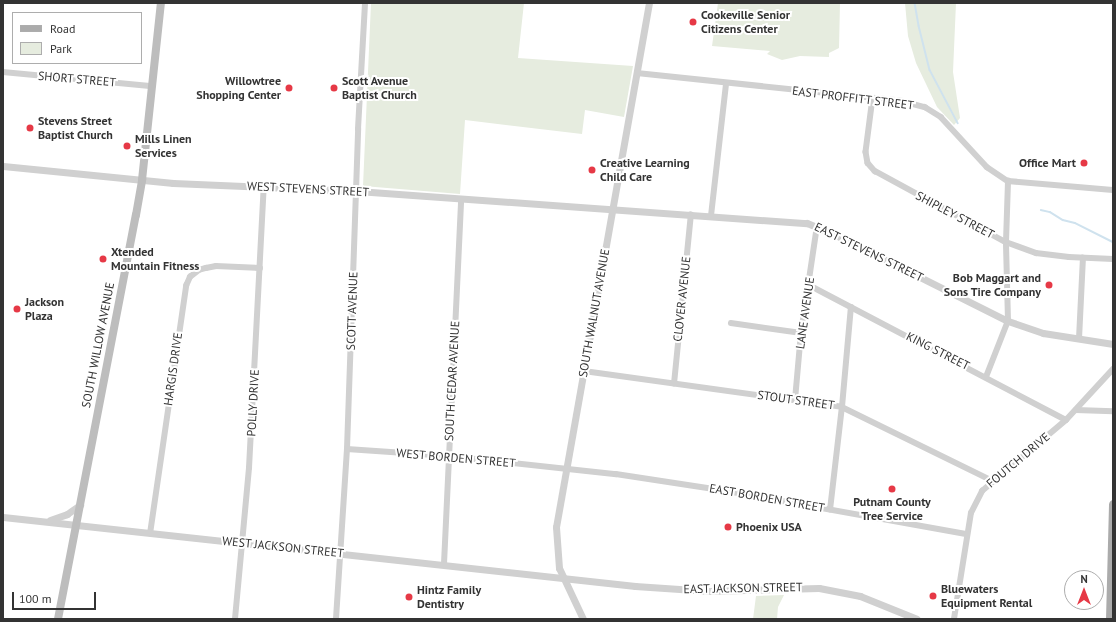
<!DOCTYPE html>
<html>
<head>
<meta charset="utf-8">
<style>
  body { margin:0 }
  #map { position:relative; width:1116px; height:622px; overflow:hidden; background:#fff; font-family:"PT Sans",sans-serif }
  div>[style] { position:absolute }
  .green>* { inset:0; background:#e6ecdf }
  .stream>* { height:1.5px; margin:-0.75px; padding:0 0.75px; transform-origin:0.75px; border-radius:0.75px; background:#cfe2ee }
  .minor>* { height:5.5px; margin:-2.75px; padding:0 2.75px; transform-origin:2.75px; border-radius:2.75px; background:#d0d0d0 }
  .tertiary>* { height:7px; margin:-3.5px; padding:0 3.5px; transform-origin:3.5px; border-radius:3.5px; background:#d0d0d0 }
  .secondary>* { height:8px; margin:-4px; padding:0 4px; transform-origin:4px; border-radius:4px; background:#bdbdbd }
  .primary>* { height:9px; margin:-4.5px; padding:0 4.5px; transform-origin:4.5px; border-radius:4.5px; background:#ababab }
  .dots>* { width:11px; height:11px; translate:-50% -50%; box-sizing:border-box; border:2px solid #fff; border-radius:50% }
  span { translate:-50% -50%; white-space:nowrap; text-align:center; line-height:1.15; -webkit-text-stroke:4px #fff; paint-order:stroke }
  .poi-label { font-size:12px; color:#333; font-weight:700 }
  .left { translate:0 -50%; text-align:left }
  .right { translate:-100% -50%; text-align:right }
  .street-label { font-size:12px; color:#333 }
  .frame { position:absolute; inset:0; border:4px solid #333; pointer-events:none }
  .legend { position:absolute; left:12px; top:12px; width:130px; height:52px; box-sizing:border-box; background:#fff; border:1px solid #adadad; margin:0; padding:5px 7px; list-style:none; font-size:12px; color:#333 }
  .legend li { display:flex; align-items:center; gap:8px; height:20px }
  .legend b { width:20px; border:1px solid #adadad }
  .north { position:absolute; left:1064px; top:570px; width:40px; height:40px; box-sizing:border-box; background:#fff; border:1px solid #adadad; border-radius:50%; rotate:0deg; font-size:11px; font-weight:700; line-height:16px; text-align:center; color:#333 }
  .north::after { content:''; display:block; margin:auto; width:14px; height:18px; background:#e63946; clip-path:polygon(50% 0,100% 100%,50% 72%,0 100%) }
  .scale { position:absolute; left:12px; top:592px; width:84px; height:18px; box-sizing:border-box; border:2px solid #333; border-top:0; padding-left:5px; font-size:12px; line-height:14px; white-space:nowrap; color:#333; -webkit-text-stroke:3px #fff; paint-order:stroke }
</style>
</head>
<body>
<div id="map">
  <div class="green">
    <i style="clip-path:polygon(371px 3px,524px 3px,518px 58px,633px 66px,624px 117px,585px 110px,582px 134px,465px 120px,460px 194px,363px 186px)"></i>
    <i style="clip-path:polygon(718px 3px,840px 3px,839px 48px,829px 53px,829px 57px,800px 56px,782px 60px,767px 54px,770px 51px,712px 46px)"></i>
    <i style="clip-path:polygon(905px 3px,956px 3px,953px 72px,960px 118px,954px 125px,937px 107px,916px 63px,908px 36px)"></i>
    <i style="clip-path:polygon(784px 595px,778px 607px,777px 619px,753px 619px,756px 596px)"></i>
  </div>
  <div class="stream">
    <i style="left:915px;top:3px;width:23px;rotate:80deg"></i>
    <i style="left:919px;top:26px;width:45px;rotate:76deg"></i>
    <i style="left:930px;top:70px;width:60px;rotate:62.2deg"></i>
    <i style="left:1041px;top:210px;width:9px;rotate:13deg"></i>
    <i style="left:1050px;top:212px;width:15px;rotate:32deg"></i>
    <i style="left:1063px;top:220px;width:12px;rotate:14deg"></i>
    <i style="left:1075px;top:223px;width:42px;rotate:26.6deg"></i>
  </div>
  <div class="minor">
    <i style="left:3px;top:72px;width:150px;rotate:5.4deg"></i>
    <i style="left:637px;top:73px;width:266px;rotate:6deg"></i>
    <i style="left:902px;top:101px;width:24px;rotate:15deg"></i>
    <i style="left:925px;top:107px;width:19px;rotate:32deg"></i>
    <i style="left:941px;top:117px;width:68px;rotate:47.4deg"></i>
    <i style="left:987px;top:167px;width:25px;rotate:34deg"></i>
    <i style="left:1008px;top:181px;width:105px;rotate:4.9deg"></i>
    <i style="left:873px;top:98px;width:54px;rotate:97.4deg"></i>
    <i style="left:866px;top:152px;width:11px;rotate:80deg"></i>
    <i style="left:868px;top:163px;width:11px;rotate:49deg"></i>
    <i style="left:875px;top:171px;width:149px;rotate:28.5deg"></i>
    <i style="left:1006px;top:242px;width:32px;rotate:20deg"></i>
    <i style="left:1036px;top:253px;width:33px;rotate:7deg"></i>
    <i style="left:1069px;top:257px;width:44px;rotate:2.6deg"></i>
    <i style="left:711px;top:216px;width:133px;rotate:-83.5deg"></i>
    <i style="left:809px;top:285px;width:290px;rotate:27.7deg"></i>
    <i style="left:731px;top:323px;width:71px;rotate:8.1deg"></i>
    <i style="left:1079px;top:339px;width:81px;rotate:-87.2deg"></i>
    <i style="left:584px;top:371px;width:260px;rotate:7.9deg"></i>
    <i style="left:842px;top:407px;width:168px;rotate:26.1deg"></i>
    <i style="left:986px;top:377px;width:60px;rotate:-68.6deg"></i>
    <i style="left:1008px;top:321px;width:79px;rotate:-91.5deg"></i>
    <i style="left:1006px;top:242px;width:61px;rotate:-88.1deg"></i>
    <i style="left:674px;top:384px;width:170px;rotate:-84.3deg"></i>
    <i style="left:795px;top:400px;width:67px;rotate:-84.9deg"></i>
    <i style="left:801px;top:333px;width:108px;rotate:-81.5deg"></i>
    <i style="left:1076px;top:410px;width:37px;rotate:2deg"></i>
    <i style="left:347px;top:449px;width:102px;rotate:3.9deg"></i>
    <i style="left:449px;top:456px;width:168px;rotate:6.2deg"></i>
    <i style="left:616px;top:474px;width:112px;rotate:8.7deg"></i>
    <i style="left:727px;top:491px;width:244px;rotate:10.2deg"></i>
    <i style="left:830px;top:510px;width:104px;rotate:-83.4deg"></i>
    <i style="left:842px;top:407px;width:100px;rotate:-84.9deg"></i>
    <i style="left:150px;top:534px;width:251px;rotate:-81.7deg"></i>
    <i style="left:186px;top:286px;width:10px;rotate:-66deg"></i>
    <i style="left:190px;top:277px;width:11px;rotate:-38deg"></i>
    <i style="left:199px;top:270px;width:7px;rotate:-16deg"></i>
    <i style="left:206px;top:268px;width:10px;rotate:-11deg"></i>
    <i style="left:216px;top:266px;width:44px;rotate:2.6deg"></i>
    <i style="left:444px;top:564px;width:365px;rotate:-87.3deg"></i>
    <i style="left:235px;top:619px;width:152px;rotate:-84.7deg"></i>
    <i style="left:249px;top:468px;width:282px;rotate:-87deg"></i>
    <i style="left:336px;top:619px;width:170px;rotate:-86.3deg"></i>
    <i style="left:347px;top:449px;width:320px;rotate:-88deg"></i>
    <i style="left:358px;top:129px;width:126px;rotate:-86.8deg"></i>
    <i style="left:954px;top:619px;width:107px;rotate:-80.9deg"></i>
    <i style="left:971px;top:513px;width:25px;rotate:-63deg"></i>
    <i style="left:982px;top:491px;width:110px;rotate:-40.2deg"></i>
    <i style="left:1066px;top:420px;width:69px;rotate:-47.3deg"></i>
  </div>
  <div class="tertiary">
    <i style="left:3px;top:166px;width:171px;rotate:5.7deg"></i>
    <i style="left:173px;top:183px;width:184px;rotate:2.5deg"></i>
    <i style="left:357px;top:191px;width:451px;rotate:4.1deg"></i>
    <i style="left:807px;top:223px;width:34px;rotate:23deg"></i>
    <i style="left:838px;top:236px;width:190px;rotate:26.6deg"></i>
    <i style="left:1008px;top:321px;width:37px;rotate:19deg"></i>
    <i style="left:1043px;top:333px;width:71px;rotate:8.9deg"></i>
    <i style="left:3px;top:517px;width:636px;rotate:6.23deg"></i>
    <i style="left:635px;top:586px;width:74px;rotate:3.9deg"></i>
    <i style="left:709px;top:591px;width:110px;rotate:-1.6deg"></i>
    <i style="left:819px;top:588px;width:42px;rotate:11deg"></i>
    <i style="left:860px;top:596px;width:61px;rotate:22deg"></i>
    <i style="left:50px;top:520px;width:18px;rotate:-19deg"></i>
    <i style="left:67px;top:514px;width:16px;rotate:-35deg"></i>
    <i style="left:583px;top:619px;width:56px;rotate:-115.2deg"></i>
    <i style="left:559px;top:568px;width:41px;rotate:-94.2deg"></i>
    <i style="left:556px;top:527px;width:532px;rotate:-79.94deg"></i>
  </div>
  <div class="secondary">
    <i style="left:58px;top:619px;width:411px;rotate:-79.1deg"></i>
    <i style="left:136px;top:215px;width:36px;rotate:-80deg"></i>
    <i style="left:142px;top:180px;width:178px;rotate:-83.9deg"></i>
  </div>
  <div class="primary">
    <i style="left:1110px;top:619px;width:115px;rotate:-88.5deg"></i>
  </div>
  <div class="dots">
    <i style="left:693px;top:22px;background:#e63946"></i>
    <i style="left:289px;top:88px;background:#e63946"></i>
    <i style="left:334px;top:88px;background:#e63946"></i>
    <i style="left:30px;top:128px;background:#e63946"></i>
    <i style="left:127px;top:146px;background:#e63946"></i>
    <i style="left:1084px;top:163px;background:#e63946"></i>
    <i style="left:592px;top:170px;background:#e63946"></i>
    <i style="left:103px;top:259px;background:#e63946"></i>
    <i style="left:1049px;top:285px;background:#e63946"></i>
    <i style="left:17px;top:309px;background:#e63946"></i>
    <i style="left:892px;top:489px;background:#e63946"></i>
    <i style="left:728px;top:527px;background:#e63946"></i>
    <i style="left:933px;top:596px;background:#e63946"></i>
    <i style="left:409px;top:597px;background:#e63946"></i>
  </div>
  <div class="poi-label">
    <span class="left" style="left:701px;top:22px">Cookeville Senior<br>Citizens Center</span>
    <span class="right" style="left:281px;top:88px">Willowtree<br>Shopping Center</span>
    <span class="left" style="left:342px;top:88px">Scott Avenue<br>Baptist Church</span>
    <span class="left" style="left:38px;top:128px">Stevens Street<br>Baptist Church</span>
    <span class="left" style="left:135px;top:146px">Mills Linen<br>Services</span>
    <span class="left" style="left:600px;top:170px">Creative Learning<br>Child Care</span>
    <span class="right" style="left:1076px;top:163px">Office Mart</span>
    <span class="left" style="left:111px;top:259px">Xtended<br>Mountain Fitness</span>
    <span class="right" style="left:1041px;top:285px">Bob Maggart and<br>Sons Tire Company</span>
    <span class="left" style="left:25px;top:309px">Jackson<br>Plaza</span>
    <span style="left:892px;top:509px">Putnam County<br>Tree Service</span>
    <span class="left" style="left:736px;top:527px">Phoenix USA</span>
    <span class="left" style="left:941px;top:596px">Bluewaters<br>Equipment Rental</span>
    <span class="left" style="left:417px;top:597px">Hintz Family<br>Dentistry</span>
  </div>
  <div class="street-label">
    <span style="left:77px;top:79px;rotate:5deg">SHORT STREET</span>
    <span style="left:853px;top:98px;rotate:7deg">EAST PROFFITT STREET</span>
    <span style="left:308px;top:189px;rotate:3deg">WEST STEVENS STREET</span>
    <span style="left:955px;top:215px;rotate:28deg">SHIPLEY STREET</span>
    <span style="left:869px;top:252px;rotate:26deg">EAST STEVENS STREET</span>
    <span style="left:682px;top:299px;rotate:-84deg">CLOVER AVENUE</span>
    <span style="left:352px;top:311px;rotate:-88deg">SCOTT AVENUE</span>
    <span style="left:594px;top:313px;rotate:-80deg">SOUTH WALNUT AVENUE</span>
    <span style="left:805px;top:313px;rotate:-82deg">LANE AVENUE</span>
    <span style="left:98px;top:345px;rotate:-79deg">SOUTH WILLOW AVENUE</span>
    <span style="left:938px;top:351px;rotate:27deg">KING STREET</span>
    <span style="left:173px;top:369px;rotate:-82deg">HARGIS DRIVE</span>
    <span style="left:452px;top:381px;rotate:-87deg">SOUTH CEDAR AVENUE</span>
    <span style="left:796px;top:400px;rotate:8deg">STOUT STREET</span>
    <span style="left:253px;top:403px;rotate:-87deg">POLLY DRIVE</span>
    <span style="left:456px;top:458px;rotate:5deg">WEST BORDEN STREET</span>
    <span style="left:1018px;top:460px;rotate:-40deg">FOUTCH DRIVE</span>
    <span style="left:767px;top:498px;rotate:10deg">EAST BORDEN STREET</span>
    <span style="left:283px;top:547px;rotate:6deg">WEST JACKSON STREET</span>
    <span style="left:743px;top:588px;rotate:-1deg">EAST JACKSON STREET</span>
  </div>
  <div class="frame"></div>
  <ul class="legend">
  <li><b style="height:5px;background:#ababab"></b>Road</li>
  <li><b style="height:11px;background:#e6ecdf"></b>Park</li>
  </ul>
  <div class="north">N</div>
  <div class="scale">100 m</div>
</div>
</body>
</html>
